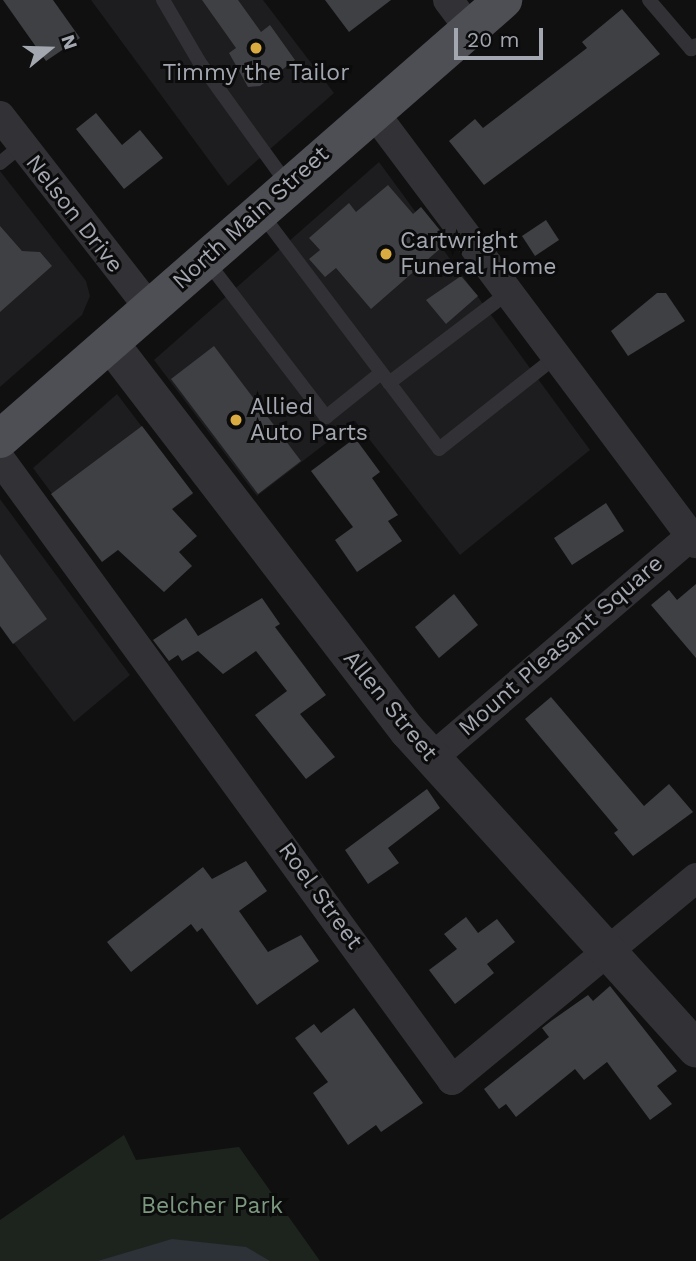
<!DOCTYPE html>
<html>
<head>
<meta charset="utf-8">
<style>
  body { margin:0 }
  #map { position:relative; width:696px; height:1261px; overflow:hidden; background:#101011; font-family:"Work Sans",sans-serif }
  div>[style] { position:absolute }
  .built>* { inset:0; background:#1d1c1e }
  .green>* { inset:0; background:#1d241e }
  .water>* { inset:0; background:#2c3238 }
  .building>* { inset:0; background:#3f4044 }
  .service>* { height:14px; margin:-7px; padding:0 7px; transform-origin:7px; border-radius:7px; background:#323236 }
  .minor>* { height:30px; margin:-15px; padding:0 15px; transform-origin:15px; border-radius:15px; background:#323236 }
  .tertiary>* { height:37px; margin:-18.5px; padding:0 18.5px; transform-origin:18.5px; border-radius:18.5px; background:#323236 }
  .primary>* { height:38px; margin:-19px; padding:0 19px; transform-origin:19px; border-radius:19px; background:#4e4f55 }
  .dots>* { width:19px; height:19px; translate:-50% -50%; box-sizing:border-box; border:4px solid #0b0b0c; border-radius:50% }
  span { translate:-50% -50%; white-space:nowrap; text-align:center; line-height:1.15; -webkit-text-stroke:6px #0b0b0c; paint-order:stroke }
  .poi-label { font-size:23px; color:#a3a7b0 }
  .left { translate:0 -50%; text-align:left }
  .street-label { font-size:23px; color:#a3a7b0 }
  .park-label { font-size:23px; color:#7c997f }
  .north { position:absolute; left:14px; top:14px; width:70px; height:70px; -webkit-text-stroke:5px #0b0b0c; paint-order:stroke; rotate:71deg; font-size:19px; font-weight:700; line-height:28px; text-align:center; color:#a3a7b0 }
  .north::after { content:''; display:block; margin:auto; width:24px; height:32px; background:#a3a7b0; clip-path:polygon(50% 0,100% 100%,50% 72%,0 100%) }
  .scale { position:absolute; left:454px; top:28px; width:89px; height:32px; box-sizing:border-box; border:4px solid #a3a7b0; border-top:0; padding-left:9px; font-size:21px; line-height:24px; white-space:nowrap; color:#a3a7b0; -webkit-text-stroke:5px #0b0b0c; paint-order:stroke }
</style>
</head>
<body>
<div id="map">
  <div class="built">
    <i style="clip-path:polygon(91px 0,263px 0,334px 93px,228px 186px)"></i>
    <i style="clip-path:polygon(379px 162px,590px 450px,460px 555px,355px 421px,257px 496px,154px 360px)"></i>
    <i style="clip-path:polygon(0 171px,86px 281px,90px 296px,82px 315px,0 387px)"></i>
    <i style="clip-path:polygon(117px 394px,193px 494px,102px 561px,33px 468px)"></i>
    <i style="clip-path:polygon(0 499px,130px 675px,74px 722px,0 625px)"></i>
  </div>
  <div class="green">
    <i style="clip-path:polygon(124px 1135px,136px 1160px,239px 1147px,320px 1261px,0 1261px,0 1220px)"></i>
  </div>
  <div class="water">
    <i style="clip-path:polygon(172px 1239px,246px 1247px,270px 1261px,98px 1261px)"></i>
  </div>
  <div class="building">
    <i style="clip-path:polygon(3px 0,53px 0,80px 38px,46px 61px)"></i>
    <i style="clip-path:polygon(202px 0,238px 0,261px 32px,270px 25px,295px 60px,260px 86px,248px 87px,229px 53px,236px 48px)"></i>
    <i style="clip-path:polygon(325px 0,391px 0,349px 32px)"></i>
    <i style="clip-path:polygon(622px 9px,660px 54px,484px 185px,449px 141px,475px 119px,483px 128px,587px 48px,582px 42px)"></i>
    <i style="clip-path:polygon(96px 113px,122px 145px,140px 130px,163px 158px,124px 189px,76px 129px)"></i>
    <i style="clip-path:polygon(388px 185px,413px 214px,421px 207px,443px 234px,436px 240px,442px 247px,371px 309px,336px 268px,325px 277px,309px 259px,320px 250px,309px 238px,349px 203px,356px 212px)"></i>
    <i style="clip-path:polygon(546px 220px,559px 240px,535px 256px,522px 236px)"></i>
    <i style="clip-path:polygon(0 226px,22px 251px,40px 252px,52px 266px,0 312px)"></i>
    <i style="clip-path:polygon(461px 276px,478px 296px,446px 324px,426px 300px)"></i>
    <i style="clip-path:polygon(657px 293px,666px 293px,685px 321px,628px 356px,611px 331px)"></i>
    <i style="clip-path:polygon(214px 346px,301px 461px,258px 494px,171px 379px)"></i>
    <i style="clip-path:polygon(142px 426px,193px 493px,172px 509px,197px 536px,179px 552px,192px 566px,164px 592px,118px 550px,102px 562px,51px 494px)"></i>
    <i style="clip-path:polygon(355px 438px,380px 472px,372px 478px,398px 515px,388px 521px,402px 541px,357px 572px,335px 540px,353px 527px,311px 471px)"></i>
    <i style="clip-path:polygon(606px 503px,624px 531px,572px 565px,554px 538px)"></i>
    <i style="clip-path:polygon(0 554px,47px 619px,13px 644px,0 626px)"></i>
    <i style="clip-path:polygon(696px 584px,696px 658px,651px 605px,669px 590px,677px 600px)"></i>
    <i style="clip-path:polygon(454px 594px,478px 625px,439px 658px,415px 627px)"></i>
    <i style="clip-path:polygon(262px 598px,280px 624px,275px 627px,326px 695px,300px 714px,335px 757px,306px 779px,255px 715px,287px 691px,256px 651px,223px 674px,198px 651px,182px 661px,178px 655px,169px 661px,153px 640px,186px 618px,198px 636px)"></i>
    <i style="clip-path:polygon(551px 697px,644px 806px,669px 784px,693px 812px,633px 856px,614px 833px,618px 830px,525px 719px)"></i>
    <i style="clip-path:polygon(427px 789px,440px 808px,388px 848px,399px 863px,368px 884px,345px 850px)"></i>
    <i style="clip-path:polygon(246px 861px,267px 891px,239px 911px,268px 952px,301px 935px,319px 961px,257px 1005px,202px 928px,197px 932px,191px 924px,131px 972px,107px 942px,203px 867px,212px 879px)"></i>
    <i style="clip-path:polygon(466px 917px,478px 933px,497px 919px,515px 942px,487px 964px,494px 973px,455px 1004px,429px 970px,457px 949px,444px 934px)"></i>
    <i style="clip-path:polygon(610px 986px,677px 1071px,657px 1086px,672px 1104px,650px 1120px,607px 1062px,584px 1080px,575px 1069px,516px 1117px,506px 1104px,499px 1109px,484px 1089px,549px 1037px,542px 1028px,551px 1021px,588px 995px,593px 1001px)"></i>
    <i style="clip-path:polygon(354px 1008px,423px 1103px,381px 1132px,376px 1125px,348px 1145px,313px 1093px,328px 1082px,295px 1038px,314px 1024px,321px 1033px)"></i>
  </div>
  <div class="service">
    <i style="left:163px;top:0;width:73px;rotate:59.6deg"></i>
    <i style="left:200px;top:63px;width:150px;rotate:54.2deg"></i>
    <i style="left:649px;top:0;width:65px;rotate:49.4deg"></i>
    <i style="left:691px;top:49px;width:6px;rotate:-39deg"></i>
    <i style="left:0;top:163px;width:27px;rotate:-39deg"></i>
    <i style="left:260px;top:212px;width:297px;rotate:52.9deg"></i>
    <i style="left:439px;top:449px;width:152px;rotate:-38.3deg"></i>
    <i style="left:206px;top:260px;width:198px;rotate:52.6deg"></i>
    <i style="left:326px;top:417px;width:70px;rotate:-38.7deg"></i>
    <i style="left:389px;top:383px;width:152px;rotate:-37.2deg"></i>
  </div>
  <div class="minor">
    <i style="left:448px;top:0;width:35px;rotate:53deg"></i>
    <i style="left:372px;top:110px;width:541px;rotate:53.19deg"></i>
    <i style="left:0;top:116px;width:244px;rotate:52.1deg"></i>
    <i style="left:0;top:459px;width:768px;rotate:53.95deg"></i>
    <i style="left:452px;top:1080px;width:317px;rotate:-39.6deg"></i>
    <i style="left:432px;top:758px;width:341px;rotate:-40.6deg"></i>
  </div>
  <div class="tertiary">
    <i style="left:110px;top:343px;width:488px;rotate:52.5deg"></i>
    <i style="left:407px;top:730px;width:430px;rotate:47.8deg"></i>
  </div>
  <div class="primary">
    <i style="left:0;top:439px;width:668px;rotate:-41.11deg"></i>
  </div>
  <div class="dots">
    <i style="left:256px;top:48px;background:#d9ab41"></i>
    <i style="left:386px;top:254px;background:#d9ab41"></i>
    <i style="left:236px;top:420px;background:#d9ab41"></i>
  </div>
  <div class="poi-label">
    <span style="left:256px;top:73px">Timmy the Tailor</span>
    <span class="left" style="left:400px;top:254px">Cartwright<br>Funeral Home</span>
    <span class="left" style="left:250px;top:420px">Allied<br>Auto Parts</span>
  </div>
  <div class="street-label">
    <span style="left:74px;top:214px;rotate:52deg">Nelson Drive</span>
    <span style="left:251px;top:218px;rotate:-42deg">North Main Street</span>
    <span style="left:561px;top:646px;rotate:-41deg">Mount Pleasant Square</span>
    <span style="left:390px;top:706px;rotate:51deg">Allen Street</span>
    <span style="left:320px;top:896px;rotate:54deg">Roel Street</span>
  </div>
  <div class="park-label">
    <span style="left:212px;top:1206px">Belcher Park</span>
  </div>
  <div class="north">N</div>
  <div class="scale">20 m</div>
</div>
</body>
</html>
